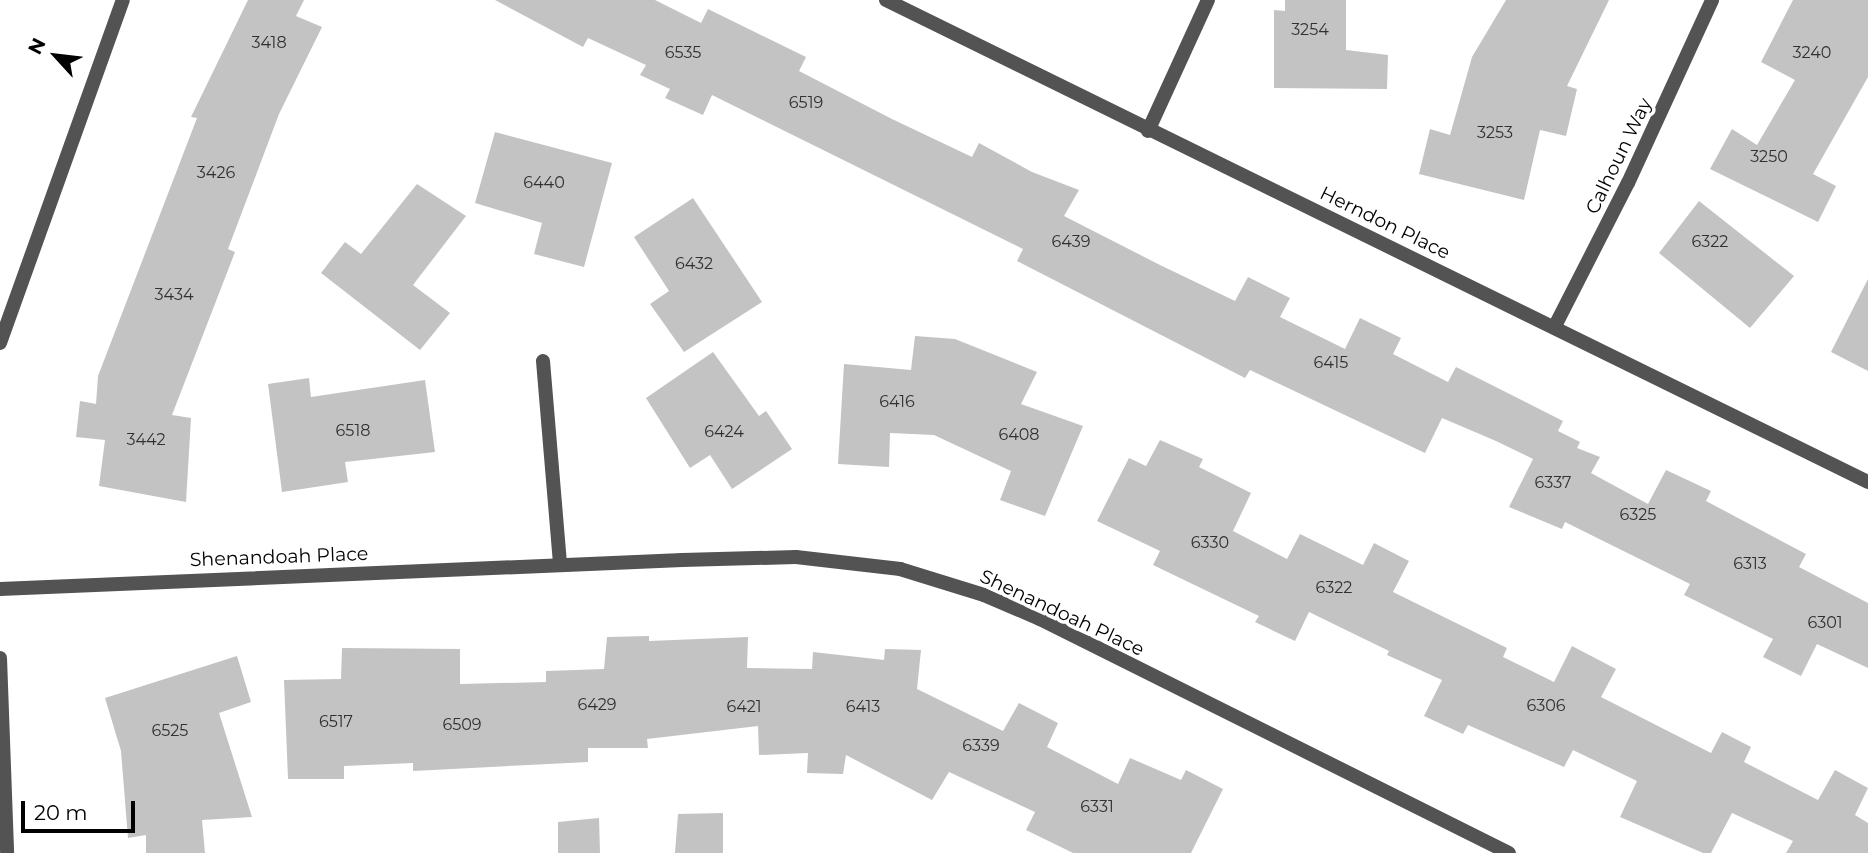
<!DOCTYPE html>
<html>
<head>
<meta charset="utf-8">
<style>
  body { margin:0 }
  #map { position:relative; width:1868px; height:853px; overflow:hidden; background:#fff; font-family:Montserrat,sans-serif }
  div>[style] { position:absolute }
  .building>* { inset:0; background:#c3c3c3 }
  .minor>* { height:14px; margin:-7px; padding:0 7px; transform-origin:7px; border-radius:7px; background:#535353 }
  span { translate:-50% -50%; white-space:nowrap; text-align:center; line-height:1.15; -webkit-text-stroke:7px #fff; paint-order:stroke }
  .number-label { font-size:16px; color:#313131 }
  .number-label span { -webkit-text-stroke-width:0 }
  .street-label { font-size:19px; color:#000 }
  .north { position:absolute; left:21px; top:21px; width:70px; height:70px; -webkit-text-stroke:5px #fff; paint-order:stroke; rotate:297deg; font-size:19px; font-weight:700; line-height:28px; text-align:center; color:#000 }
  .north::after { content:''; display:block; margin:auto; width:24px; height:32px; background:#000; clip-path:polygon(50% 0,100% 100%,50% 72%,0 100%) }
  .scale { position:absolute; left:21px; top:801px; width:114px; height:32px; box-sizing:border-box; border:4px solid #000; border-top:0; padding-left:9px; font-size:21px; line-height:24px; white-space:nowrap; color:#000; -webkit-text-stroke:5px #fff; paint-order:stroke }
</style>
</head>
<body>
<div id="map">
  <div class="building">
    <i style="clip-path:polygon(248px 0,304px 0,296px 16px,322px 27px,279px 114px,228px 249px,235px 252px,172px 415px,191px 418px,186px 502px,99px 486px,105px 440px,76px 437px,80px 401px,96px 404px,98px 376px,197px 118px,191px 117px)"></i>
    <i style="clip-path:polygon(495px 0,655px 0,701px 23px,708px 9px,806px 57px,799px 71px,892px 119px,972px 157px,979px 143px,1032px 172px,1079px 190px,1064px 216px,1160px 265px,1235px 301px,1248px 277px,1290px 298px,1280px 317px,1345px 349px,1360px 318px,1401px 338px,1393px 354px,1448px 382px,1456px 367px,1563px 421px,1558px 431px,1580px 442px,1577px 448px,1600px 457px,1591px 473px,1648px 504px,1666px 470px,1711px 491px,1706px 501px,1806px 554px,1799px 567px,1868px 603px,1868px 668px,1817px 644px,1801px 676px,1763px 657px,1773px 639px,1684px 595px,1690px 584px,1565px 522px,1562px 529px,1509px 507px,1533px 459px,1496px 441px,1442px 418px,1425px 453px,1250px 370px,1245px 378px,1017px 261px,1023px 249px,712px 95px,703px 115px,665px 98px,670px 89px,640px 75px,646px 65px,588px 38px,583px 47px)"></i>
    <i style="clip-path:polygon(1285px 0,1346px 0,1346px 50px,1388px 55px,1387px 89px,1274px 88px,1274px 10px,1285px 11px)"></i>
    <i style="clip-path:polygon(1506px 0,1609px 0,1567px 86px,1577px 89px,1566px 136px,1540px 130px,1524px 200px,1419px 174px,1430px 129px,1450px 135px,1472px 57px)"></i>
    <i style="clip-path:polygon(1793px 0,1868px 0,1868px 77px,1813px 174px,1836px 186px,1818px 222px,1710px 169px,1732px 129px,1757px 145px,1795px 80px,1761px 62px)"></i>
    <i style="clip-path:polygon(495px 132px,612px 163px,584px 267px,534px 254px,542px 223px,475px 203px)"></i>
    <i style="clip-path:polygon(417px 184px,466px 216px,413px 285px,450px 313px,420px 350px,321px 273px,345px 242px,361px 254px)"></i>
    <i style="clip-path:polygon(693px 198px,762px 302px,684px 352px,650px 304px,669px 291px,634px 237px)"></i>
    <i style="clip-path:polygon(1699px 201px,1794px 276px,1750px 328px,1659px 253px)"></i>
    <i style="clip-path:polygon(1868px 279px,1868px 371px,1831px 352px)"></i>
    <i style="clip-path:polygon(915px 336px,955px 339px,1037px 372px,1021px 404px,1083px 426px,1045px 516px,1000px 500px,1011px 471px,934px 435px,890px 433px,889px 467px,838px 464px,844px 364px,911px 370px)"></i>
    <i style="clip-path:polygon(713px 352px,759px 416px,766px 411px,792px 449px,732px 489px,710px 455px,690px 468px,646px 398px)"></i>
    <i style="clip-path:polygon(309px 378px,311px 397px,425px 380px,435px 452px,345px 462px,348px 482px,282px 492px,268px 384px)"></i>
    <i style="clip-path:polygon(1160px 440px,1203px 459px,1199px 467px,1251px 493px,1233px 531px,1287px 559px,1300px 534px,1363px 565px,1374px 543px,1409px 561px,1393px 592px,1507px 648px,1503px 657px,1554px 682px,1572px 646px,1616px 669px,1601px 697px,1711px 753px,1722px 732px,1751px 747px,1744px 762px,1818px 800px,1835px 770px,1868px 788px,1855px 815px,1868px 823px,1868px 853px,1786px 853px,1793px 841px,1732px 813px,1711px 853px,1703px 853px,1620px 817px,1637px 781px,1573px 750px,1564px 767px,1468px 725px,1463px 734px,1424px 716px,1442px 680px,1387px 655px,1389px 651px,1309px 612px,1295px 641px,1255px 622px,1259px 616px,1153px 565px,1160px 551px,1097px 521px,1129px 458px,1146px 466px)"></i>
    <i style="clip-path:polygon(649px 636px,649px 641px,748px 637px,747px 668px,812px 669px,813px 652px,884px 660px,885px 649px,921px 650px,917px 689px,1003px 731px,1019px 703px,1058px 723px,1047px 747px,1118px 784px,1130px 758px,1181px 780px,1186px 770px,1223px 789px,1191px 853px,1073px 853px,1026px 830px,1035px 812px,949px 772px,932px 800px,846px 755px,843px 774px,807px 773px,808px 753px,759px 755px,758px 726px,647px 739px,648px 748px,588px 748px,588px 762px,413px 771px,413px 763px,344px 766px,344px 779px,288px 779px,284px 680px,341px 679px,342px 648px,460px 649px,460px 684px,546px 682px,546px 671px,604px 669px,607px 637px)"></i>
    <i style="clip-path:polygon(237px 656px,251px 702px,219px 713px,252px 817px,202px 820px,205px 853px,146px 853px,146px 835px,128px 838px,121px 751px,105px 698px)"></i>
    <i style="clip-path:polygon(723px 813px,723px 853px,675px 853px,678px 814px)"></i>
    <i style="clip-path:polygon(599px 818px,600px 853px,558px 853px,558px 822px)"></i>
  </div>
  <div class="minor">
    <i style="left:886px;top:0;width:1094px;rotate:26.14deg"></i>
    <i style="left:1148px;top:131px;width:144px;rotate:-65.4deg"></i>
    <i style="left:1555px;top:326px;width:161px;rotate:-63deg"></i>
    <i style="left:1628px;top:183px;width:201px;rotate:-65.3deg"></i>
    <i style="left:0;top:343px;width:364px;rotate:-70.3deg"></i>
    <i style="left:543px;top:361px;width:204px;rotate:85.2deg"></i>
    <i style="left:0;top:589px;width:683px;rotate:-2.43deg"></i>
    <i style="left:682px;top:560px;width:114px;rotate:-1.5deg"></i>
    <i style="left:796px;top:557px;width:105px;rotate:6.6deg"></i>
    <i style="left:900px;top:569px;width:88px;rotate:17.2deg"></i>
    <i style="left:984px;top:595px;width:61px;rotate:23.2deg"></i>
    <i style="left:1040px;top:619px;width:524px;rotate:26.52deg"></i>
    <i style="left:0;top:658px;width:195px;rotate:87.9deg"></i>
  </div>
  <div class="number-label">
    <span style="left:1310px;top:30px">3254</span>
    <span style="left:269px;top:43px">3418</span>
    <span style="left:683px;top:53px">6535</span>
    <span style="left:1812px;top:53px">3240</span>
    <span style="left:806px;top:103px">6519</span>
    <span style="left:1495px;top:133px">3253</span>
    <span style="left:1769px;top:157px">3250</span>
    <span style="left:216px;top:173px">3426</span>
    <span style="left:544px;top:183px">6440</span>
    <span style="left:1071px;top:242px">6439</span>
    <span style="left:1710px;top:242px">6322</span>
    <span style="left:694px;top:264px">6432</span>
    <span style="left:174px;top:295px">3434</span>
    <span style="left:1331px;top:363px">6415</span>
    <span style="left:897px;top:402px">6416</span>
    <span style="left:353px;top:431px">6518</span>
    <span style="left:724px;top:432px">6424</span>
    <span style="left:1019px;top:435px">6408</span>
    <span style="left:146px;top:440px">3442</span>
    <span style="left:1553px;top:483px">6337</span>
    <span style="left:1638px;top:515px">6325</span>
    <span style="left:1210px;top:543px">6330</span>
    <span style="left:1750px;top:564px">6313</span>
    <span style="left:1334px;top:588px">6322</span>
    <span style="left:1825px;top:623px">6301</span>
    <span style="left:597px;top:705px">6429</span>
    <span style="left:1546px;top:706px">6306</span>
    <span style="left:744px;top:707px">6421</span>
    <span style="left:863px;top:707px">6413</span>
    <span style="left:336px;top:722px">6517</span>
    <span style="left:462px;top:725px">6509</span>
    <span style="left:170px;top:731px">6525</span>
    <span style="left:981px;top:746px">6339</span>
    <span style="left:1097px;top:807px">6331</span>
  </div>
  <div class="street-label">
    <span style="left:1619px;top:156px;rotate:-64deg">Calhoun Way</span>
    <span style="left:1385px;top:223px;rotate:26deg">Herndon Place</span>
    <span style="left:279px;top:557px;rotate:-2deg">Shenandoah Place</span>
    <span style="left:1062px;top:613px;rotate:25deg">Shenandoah Place</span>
  </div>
  <div class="north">N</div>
  <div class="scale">20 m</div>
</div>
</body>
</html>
